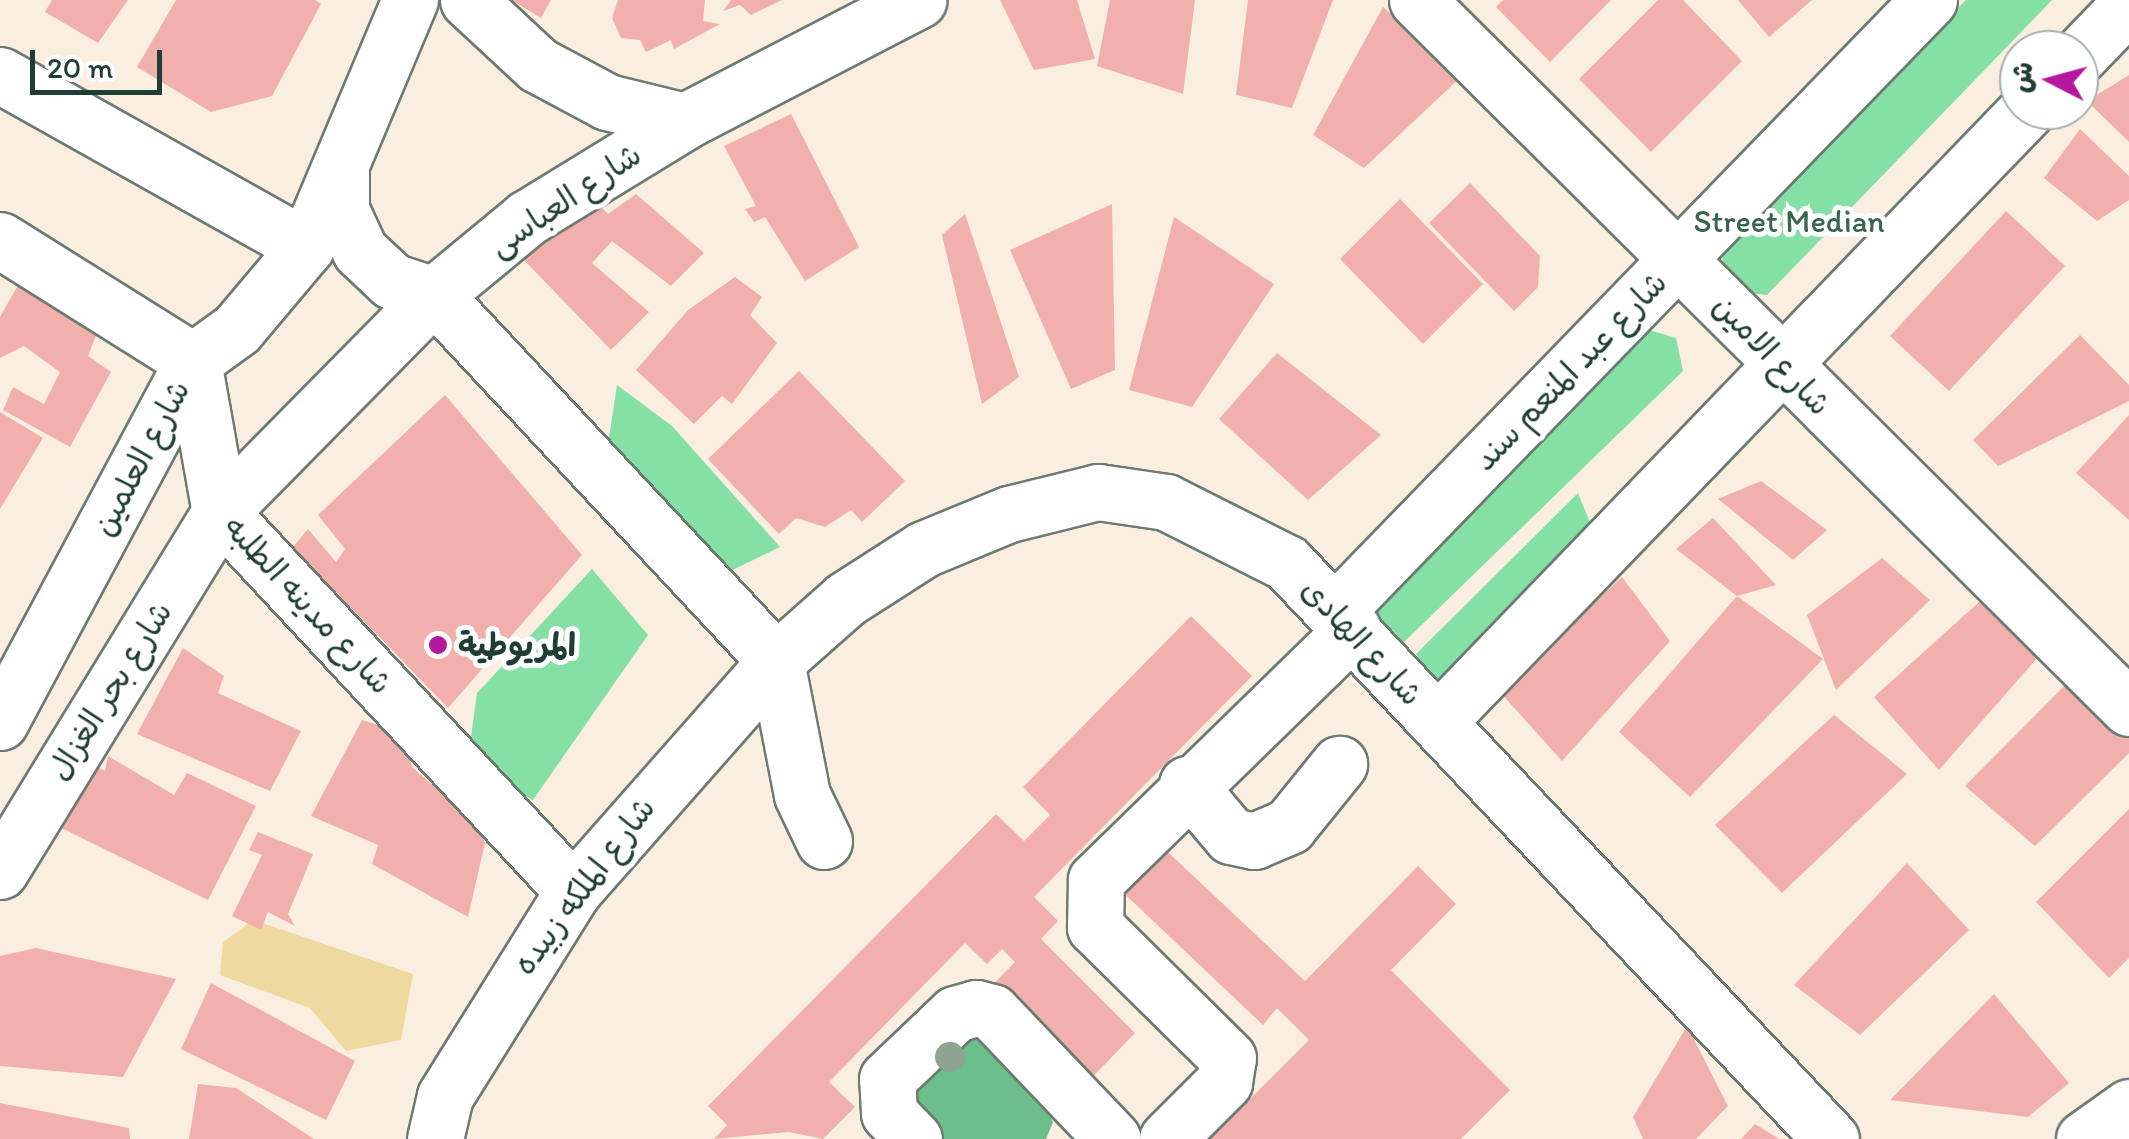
<!DOCTYPE html>
<html>
<head>
<meta charset="utf-8">
<style>
  body { margin:0 }
  #map { position:relative; width:2129px; height:1139px; overflow:hidden; background:#faeee1; font-family:Itim,"Playpen Sans Arabic",sans-serif }
  div>[style] { position:absolute }
  .green>* { inset:0; background:#85e0a6 }
  .forest>* { inset:0; background:#6cbe8b }
  .sand>* { inset:0; background:#eeda9e }
  .building>* { inset:0; background:#f2b0ad }
  .roads { filter:drop-shadow(2px 0 #6c7b71) drop-shadow(-2px 0 #6c7b71) drop-shadow(0 2px #6c7b71) drop-shadow(0 -2px #6c7b71) }
  .minor>* { height:55px; margin:-27.5px; padding:0 27.5px; transform-origin:27.5px; border-radius:27.5px; background:#fff }
  .trees>* { width:30px; height:30px; margin:-15px; border-radius:50%; background:#8fa391 }
  .dots>* { width:28px; height:28px; translate:-50% -50%; box-sizing:border-box; border:5px solid #fff; border-radius:50% }
  span { translate:-50% -50%; white-space:nowrap; text-align:center; line-height:1.15; -webkit-text-stroke:10px #fff; paint-order:stroke }
  .street-label { font-size:32px; color:#1f3d34 }
  .park-label { font-size:32px; color:#386650 }
  .poi-label { font-size:32px; color:#1f3d34; font-weight:700 }
  .left { translate:0 -50%; text-align:left }
  .north { position:absolute; left:1999px; top:30px; width:100px; height:100px; box-sizing:border-box; background:#fff; border:2px solid #a5b1ae; border-radius:50%; rotate:276deg; font-size:28px; font-weight:700; line-height:40px; text-align:center; color:#1f3d34 }
  .north::after { content:''; display:block; margin:auto; width:35px; height:45px; background:#b5179e; clip-path:polygon(50% 0,100% 100%,50% 72%,0 100%) }
  .scale { position:absolute; left:30px; top:50px; width:132px; height:45px; box-sizing:border-box; border:5px solid #1f3d34; border-top:0; padding-left:12px; font-size:30px; line-height:35px; white-space:nowrap; color:#1f3d34; -webkit-text-stroke:8px #fff; paint-order:stroke }
</style>
</head>
<body>
<div id="map">
  <div class="green">
    <i style="clip-path:polygon(1966px 0,2052px 0,1767px 295px,1721px 290px,1723px 247px)"></i>
    <i style="clip-path:polygon(1639px 327px,1676px 338px,1683px 371px,1399px 647px,1376px 638px,1379px 595px)"></i>
    <i style="clip-path:polygon(617px 385px,672px 426px,780px 547px,716px 578px,606px 458px)"></i>
    <i style="clip-path:polygon(1578px 493px,1595px 535px,1441px 691px,1416px 654px)"></i>
    <i style="clip-path:polygon(592px 569px,648px 635px,533px 800px,467px 766px,477px 693px)"></i>
  </div>
  <div class="forest">
    <i style="clip-path:polygon(955px 1022px,1039px 1089px,1053px 1122px,1046px 1139px,934px 1139px,894px 1092px)"></i>
  </div>
  <div class="sand">
    <i style="clip-path:polygon(253px 920px,413px 974px,401px 1040px,346px 1051px,310px 1008px,220px 975px,223px 942px)"></i>
  </div>
  <div class="building">
    <i style="clip-path:polygon(52px 0,128px 0,98px 43px,45px 12px)"></i>
    <i style="clip-path:polygon(176px 0,315px 0,321px 4px,272px 96px,211px 112px,137px 67px)"></i>
    <i style="clip-path:polygon(511px 0,551px 0,541px 18px)"></i>
    <i style="clip-path:polygon(618px 0,705px 0,703px 21px,720px 24px,674px 49px,671px 40px,646px 52px,640px 40px,621px 38px,612px 18px)"></i>
    <i style="clip-path:polygon(731px 0,782px 0,751px 15px,740px 5px,723px 11px)"></i>
    <i style="clip-path:polygon(1000px 0,1077px 0,1095px 59px,1034px 70px)"></i>
    <i style="clip-path:polygon(1110px 0,1195px 0,1183px 94px,1097px 66px)"></i>
    <i style="clip-path:polygon(1248px 0,1333px 0,1292px 108px,1236px 95px)"></i>
    <i style="clip-path:polygon(1503px 0,1611px 0,1550px 62px,1496px 7px)"></i>
    <i style="clip-path:polygon(1658px 0,1683px 0,1742px 61px,1651px 152px,1579px 79px)"></i>
    <i style="clip-path:polygon(1738px 0,1812px 0,1769px 37px)"></i>
    <i style="clip-path:polygon(1383px 7px,1462px 76px,1364px 168px,1313px 135px)"></i>
    <i style="clip-path:polygon(2129px 75px,2129px 142px,2087px 101px)"></i>
    <i style="clip-path:polygon(791px 114px,859px 247px,805px 281px,765px 217px,754px 222px,745px 209px,756px 206px,724px 146px)"></i>
    <i style="clip-path:polygon(2080px 129px,2129px 176px,2129px 200px,2097px 221px,2044px 178px)"></i>
    <i style="clip-path:polygon(1470px 183px,1540px 256px,1538px 287px,1514px 311px,1429px 223px)"></i>
    <i style="clip-path:polygon(583px 189px,608px 214px,636px 194px,704px 253px,671px 286px,612px 241px,592px 263px,649px 312px,611px 350px,520px 256px)"></i>
    <i style="clip-path:polygon(1400px 199px,1483px 284px,1423px 344px,1340px 259px)"></i>
    <i style="clip-path:polygon(1112px 204px,1115px 370px,1071px 389px,1010px 250px)"></i>
    <i style="clip-path:polygon(2006px 211px,2065px 266px,1949px 391px,1890px 336px)"></i>
    <i style="clip-path:polygon(965px 214px,1019px 377px,982px 404px,942px 235px)"></i>
    <i style="clip-path:polygon(1174px 217px,1274px 284px,1192px 407px,1129px 390px)"></i>
    <i style="clip-path:polygon(735px 277px,762px 297px,750px 315px,777px 343px,732px 404px,722px 396px,694px 424px,636px 370px,688px 310px)"></i>
    <i style="clip-path:polygon(22px 278px,101px 323px,88px 356px,111px 372px,70px 447px,3px 410px,13px 387px,44px 404px,60px 372px,24px 346px,0 358px,0 317px)"></i>
    <i style="clip-path:polygon(2080px 335px,2129px 385px,2129px 401px,1998px 466px,1973px 440px)"></i>
    <i style="clip-path:polygon(1277px 353px,1381px 435px,1308px 500px,1219px 419px)"></i>
    <i style="clip-path:polygon(799px 371px,905px 481px,862px 522px,851px 510px,825px 527px,796px 518px,779px 534px,708px 459px)"></i>
    <i style="clip-path:polygon(445px 395px,582px 555px,448px 708px,335px 591px,318px 595px,286px 555px,308px 529px,336px 562px,345px 549px,318px 515px)"></i>
    <i style="clip-path:polygon(0 412px,43px 438px,0 509px)"></i>
    <i style="clip-path:polygon(2129px 415px,2129px 520px,2076px 473px)"></i>
    <i style="clip-path:polygon(1761px 481px,1827px 530px,1793px 560px,1718px 499px)"></i>
    <i style="clip-path:polygon(1713px 518px,1776px 585px,1737px 596px,1676px 549px)"></i>
    <i style="clip-path:polygon(1882px 558px,1930px 600px,1836px 690px,1807px 615px)"></i>
    <i style="clip-path:polygon(1622px 577px,1670px 641px,1562px 761px,1499px 691px)"></i>
    <i style="clip-path:polygon(1989px 593px,2046px 648px,1939px 770px,1874px 697px)"></i>
    <i style="clip-path:polygon(1737px 596px,1823px 659px,1690px 797px,1619px 732px)"></i>
    <i style="clip-path:polygon(1191px 616px,1252px 676px,1034px 897px,1058px 921px,1041px 939px,1135px 1033px,1079px 1091px,983px 995px,1015px 962px,1002px 949px,987px 964px,965px 943px,829px 1082px,855px 1107px,823px 1139px,789px 1132px,714px 1139px,727px 1125px,708px 1106px,996px 814px,1024px 841px,1050px 815px,1023px 787px)"></i>
    <i style="clip-path:polygon(183px 648px,224px 676px,218px 693px,301px 731px,270px 791px,137px 734px)"></i>
    <i style="clip-path:polygon(2077px 673px,2129px 729px,2129px 753px,2035px 846px,1965px 786px)"></i>
    <i style="clip-path:polygon(1834px 715px,1907px 774px,1782px 893px,1715px 825px)"></i>
    <i style="clip-path:polygon(362px 720px,404px 733px,412px 767px,474px 821px,485px 843px,468px 917px,372px 864px,378px 845px,311px 816px)"></i>
    <i style="clip-path:polygon(75px 755px,105px 771px,108px 756px,174px 795px,187px 773px,256px 806px,208px 900px,39px 817px)"></i>
    <i style="clip-path:polygon(2129px 809px,2129px 958px,2109px 978px,2036px 902px)"></i>
    <i style="clip-path:polygon(258px 832px,313px 854px,288px 914px,295px 926px,268px 912px,261px 930px,232px 916px,262px 855px,249px 850px)"></i>
    <i style="clip-path:polygon(1154px 839px,1305px 981px,1418px 866px,1456px 904px,1391px 970px,1510px 1090px,1461px 1139px,1210px 1139px,1309px 1040px,1277px 1008px,1263px 1025px,1113px 883px)"></i>
    <i style="clip-path:polygon(1907px 863px,1969px 930px,1860px 1035px,1794px 985px)"></i>
    <i style="clip-path:polygon(36px 948px,176px 979px,123px 1077px,0 1066px,0 956px)"></i>
    <i style="clip-path:polygon(211px 983px,355px 1061px,326px 1120px,181px 1049px)"></i>
    <i style="clip-path:polygon(1994px 994px,2069px 1083px,2028px 1117px,1890px 1100px)"></i>
    <i style="clip-path:polygon(1687px 1026px,1728px 1106px,1696px 1139px,1643px 1139px,1633px 1117px)"></i>
    <i style="clip-path:polygon(198px 1084px,236px 1088px,314px 1139px,189px 1139px)"></i>
    <i style="clip-path:polygon(0 1103px,129px 1128px,130px 1139px,0 1139px)"></i>
    <i style="clip-path:polygon(1755px 1124px,1779px 1139px,1741px 1139px)"></i>
  </div>
  <div class="roads">
    <div class="minor">
      <i style="left:468px;top:0;width:96px;rotate:42.9deg"></i>
      <i style="left:538px;top:65px;width:78px;rotate:28.2deg"></i>
      <i style="left:607px;top:102px;width:80px;rotate:13.7deg"></i>
      <i style="left:1417px;top:0;width:1004px;rotate:44.84deg"></i>
      <i style="left:2079px;top:56px;width:72px;rotate:-46.1deg"></i>
      <i style="left:0;top:75px;width:351px;rotate:29.3deg"></i>
      <i style="left:341px;top:165px;width:45px;rotate:90deg"></i>
      <i style="left:341px;top:210px;width:45px;rotate:65.1deg"></i>
      <i style="left:360px;top:251px;width:44px;rotate:43.2deg"></i>
      <i style="left:392px;top:281px;width:44px;rotate:18.4deg"></i>
      <i style="left:434px;top:295px;width:501px;rotate:46.94deg"></i>
      <i style="left:776px;top:661px;width:136px;rotate:79deg"></i>
      <i style="left:802px;top:795px;width:51px;rotate:64.4deg"></i>
      <i style="left:0;top:240px;width:228px;rotate:32.1deg"></i>
      <i style="left:193px;top:361px;width:153px;rotate:79.9deg"></i>
      <i style="left:220px;top:512px;width:518px;rotate:47.03deg"></i>
      <i style="left:1335px;top:612px;width:853px;rotate:-45.86deg"></i>
      <i style="left:0;top:722px;width:409px;rotate:-61.9deg"></i>
      <i style="left:193px;top:361px;width:54px;rotate:-36deg"></i>
      <i style="left:237px;top:329px;width:107px;rotate:-49.9deg"></i>
      <i style="left:306px;top:247px;width:268px;rotate:-67.2deg"></i>
      <i style="left:1437px;top:722px;width:850px;rotate:-46.05deg"></i>
      <i style="left:1187px;top:784px;width:68px;rotate:49.8deg"></i>
      <i style="left:1231px;top:836px;width:24px;rotate:12deg"></i>
      <i style="left:1254px;top:841px;width:38px;rotate:-23deg"></i>
      <i style="left:1289px;top:826px;width:80px;rotate:-51.1deg"></i>
      <i style="left:0;top:871px;width:421px;rotate:-58.5deg"></i>
      <i style="left:220px;top:512px;width:305px;rotate:-45.4deg"></i>
      <i style="left:434px;top:295px;width:121px;rotate:-39.6deg"></i>
      <i style="left:527px;top:218px;width:185px;rotate:-31.5deg"></i>
      <i style="left:685px;top:121px;width:263px;rotate:-27.4deg"></i>
      <i style="left:435px;top:1139px;width:44px;rotate:-76.9deg"></i>
      <i style="left:445px;top:1096px;width:242px;rotate:-58deg"></i>
      <i style="left:573px;top:891px;width:307px;rotate:-48.6deg"></i>
      <i style="left:776px;top:661px;width:94px;rotate:-41.5deg"></i>
      <i style="left:846px;top:599px;width:93px;rotate:-32.7deg"></i>
      <i style="left:924px;top:549px;width:92px;rotate:-22.4deg"></i>
      <i style="left:1009px;top:514px;width:92px;rotate:-13.9deg"></i>
      <i style="left:1098px;top:492px;width:69px;rotate:8.4deg"></i>
      <i style="left:1166px;top:502px;width:136px;rotate:26.8deg"></i>
      <i style="left:1287px;top:563px;width:792px;rotate:46.64deg"></i>
      <i style="left:914px;top:1139px;width:36px;rotate:-134deg"></i>
      <i style="left:889px;top:1113px;width:34px;rotate:-93deg"></i>
      <i style="left:887px;top:1079px;width:94px;rotate:-43.7deg"></i>
      <i style="left:955px;top:1014px;width:22px;rotate:-16deg"></i>
      <i style="left:976px;top:1008px;width:16px;rotate:14deg"></i>
      <i style="left:992px;top:1012px;width:175px;rotate:46.4deg"></i>
      <i style="left:1167px;top:1139px;width:81px;rotate:-45deg"></i>
      <i style="left:1224px;top:1082px;width:24px;rotate:-81deg"></i>
      <i style="left:1228px;top:1058px;width:187px;rotate:-135.4deg"></i>
      <i style="left:1095px;top:927px;width:47px;rotate:-88.8deg"></i>
      <i style="left:1096px;top:880px;width:359px;rotate:-44.3deg"></i>
      <i style="left:2084px;top:1139px;width:55px;rotate:-35.4deg"></i>
    </div>
  </div>
  <div class="trees">
    <i style="left:950px;top:1057px"></i>
  </div>
  <div class="dots">
    <i style="left:438px;top:645px;background:#b5179e"></i>
  </div>
  <div class="street-label">
    <span style="left:565px;top:200px;rotate:-34deg">شارع العباسى</span>
    <span style="left:1772px;top:355px;rotate:46deg">شارع الامين</span>
    <span style="left:1570px;top:371px;rotate:-46deg">شارع عبد المنعم سند</span>
    <span style="left:141px;top:458px;rotate:-62deg">شارع العلمين</span>
    <span style="left:308px;top:605px;rotate:47deg">شارع مدينه الطلبه</span>
    <span style="left:1362px;top:642px;rotate:47deg">شارع الهادى</span>
    <span style="left:110px;top:691px;rotate:-58deg">شارع بحر الغزال</span>
    <span style="left:584px;top:886px;rotate:-53deg">شارع الملكه زبيده</span>
  </div>
  <div class="park-label">
    <span style="left:1789px;top:221px">Street Median</span>
  </div>
  <div class="poi-label">
    <span class="left" style="left:458px;top:645px">المريوطية</span>
  </div>
  <div class="north">ش</div>
  <div class="scale">20 m</div>
</div>
</body>
</html>
